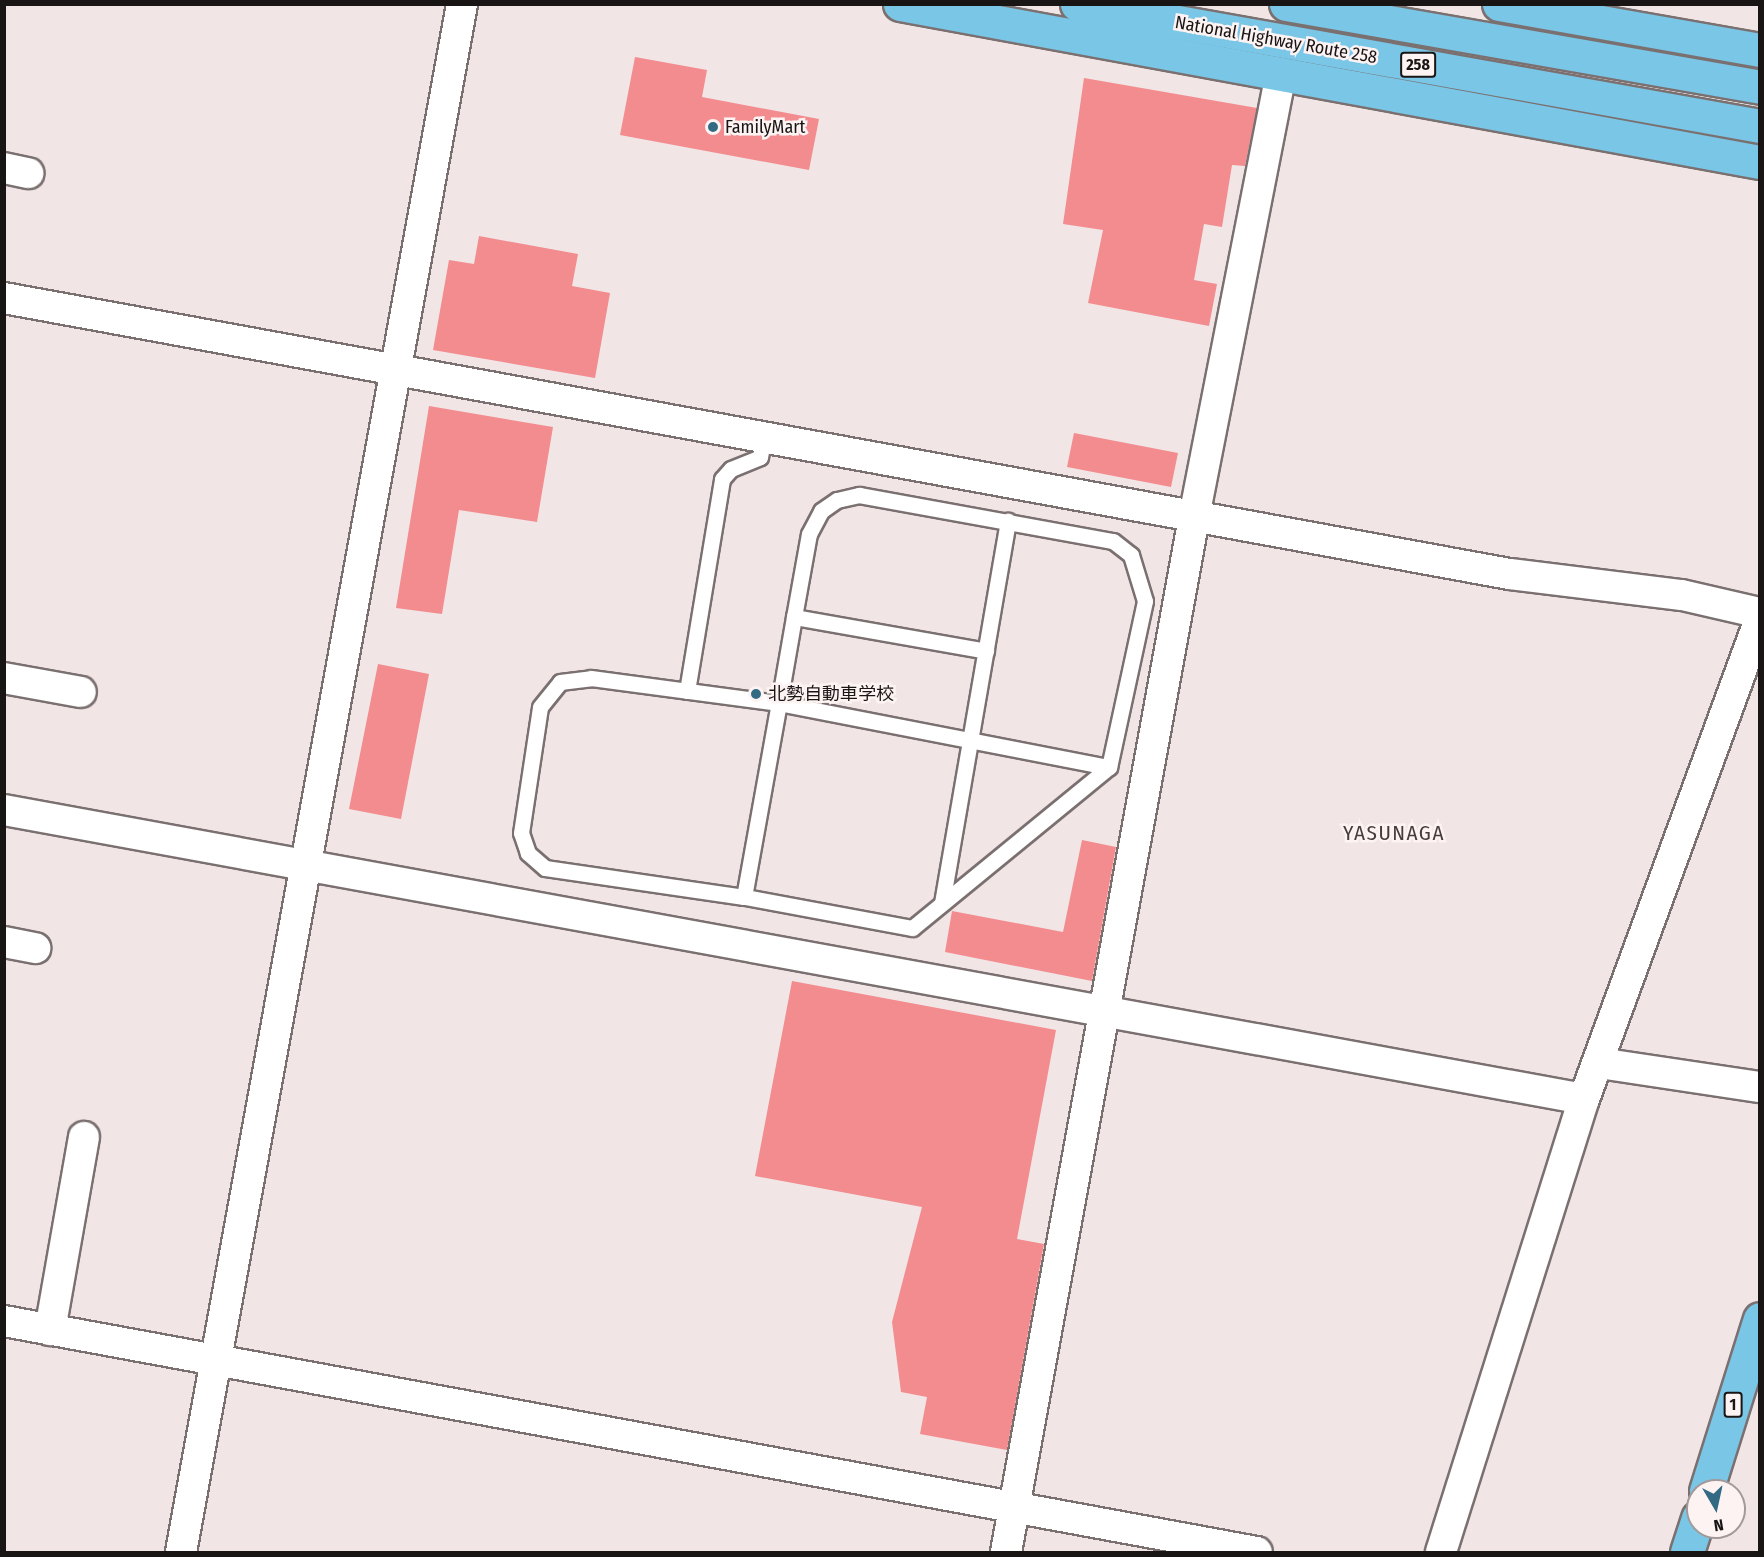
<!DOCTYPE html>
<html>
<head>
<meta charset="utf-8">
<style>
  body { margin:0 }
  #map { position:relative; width:1764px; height:1557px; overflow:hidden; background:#f2e5e5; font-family:"Fira Sans Condensed","Noto Sans JP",sans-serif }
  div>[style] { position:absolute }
  .building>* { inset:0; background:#f28c8f }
  .roads { filter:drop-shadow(2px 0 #7b7070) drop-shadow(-2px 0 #7b7070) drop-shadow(0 2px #7b7070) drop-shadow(0 -2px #7b7070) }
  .service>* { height:15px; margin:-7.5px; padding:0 7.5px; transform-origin:7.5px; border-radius:7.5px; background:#fff }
  .minor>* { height:30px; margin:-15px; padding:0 15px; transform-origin:15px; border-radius:15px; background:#fff }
  .trunk>* { height:33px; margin:-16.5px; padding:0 16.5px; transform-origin:16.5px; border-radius:16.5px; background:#7ac6e7 }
  .dots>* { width:16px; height:16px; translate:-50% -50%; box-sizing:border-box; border:3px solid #fef3f3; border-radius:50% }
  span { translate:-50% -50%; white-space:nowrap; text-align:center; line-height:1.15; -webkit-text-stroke:5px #fef3f3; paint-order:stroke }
  .shield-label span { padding:2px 4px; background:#fef3f3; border:2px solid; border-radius:4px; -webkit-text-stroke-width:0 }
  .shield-label { font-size:16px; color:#191515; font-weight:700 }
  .street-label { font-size:18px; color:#191515 }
  .poi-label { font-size:18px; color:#191515 }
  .left { translate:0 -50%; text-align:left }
  .quarter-label { font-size:21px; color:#463c3c; letter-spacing:1.5px }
  .frame { position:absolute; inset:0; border:6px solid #191515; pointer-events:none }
  .north { position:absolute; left:1686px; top:1479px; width:60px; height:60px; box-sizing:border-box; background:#fef3f3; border:2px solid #a29a9a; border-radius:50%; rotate:171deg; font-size:16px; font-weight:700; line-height:24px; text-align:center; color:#191515 }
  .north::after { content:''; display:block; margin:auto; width:21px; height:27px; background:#326a84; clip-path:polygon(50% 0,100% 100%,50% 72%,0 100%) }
</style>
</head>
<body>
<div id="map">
  <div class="building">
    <i style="clip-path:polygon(635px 57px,707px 70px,702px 97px,819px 119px,809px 170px,620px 135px)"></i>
    <i style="clip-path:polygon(1084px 78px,1257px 108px,1245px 166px,1232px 165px,1222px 227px,1204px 224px,1194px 280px,1217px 284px,1209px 326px,1088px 303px,1103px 230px,1063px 224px)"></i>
    <i style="clip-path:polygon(479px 236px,578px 254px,572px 286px,610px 293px,595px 378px,433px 350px,449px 260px,474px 264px)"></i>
    <i style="clip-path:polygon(429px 406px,553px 427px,537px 522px,459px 510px,442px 614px,396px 608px)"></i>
    <i style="clip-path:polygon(1074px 433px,1178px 453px,1171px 487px,1067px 467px)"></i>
    <i style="clip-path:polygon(378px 664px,429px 674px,401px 819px,349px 809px)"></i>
    <i style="clip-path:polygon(1082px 840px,1116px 847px,1092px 981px,945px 952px,952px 911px,1063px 932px)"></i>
    <i style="clip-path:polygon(792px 981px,1056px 1030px,1017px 1239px,1044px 1244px,1007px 1450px,920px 1434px,927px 1397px,901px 1392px,892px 1322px,922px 1207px,755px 1176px)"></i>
  </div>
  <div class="roads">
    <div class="service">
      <i style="left:794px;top:617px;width:195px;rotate:10deg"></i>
      <i style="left:687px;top:691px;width:215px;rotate:-80.6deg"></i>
      <i style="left:722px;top:479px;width:13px;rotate:-48deg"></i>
      <i style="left:731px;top:469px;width:31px;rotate:-22deg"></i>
      <i style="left:760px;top:457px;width:20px;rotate:-79deg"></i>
      <i style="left:744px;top:897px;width:197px;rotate:-79.8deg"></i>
      <i style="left:779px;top:703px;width:87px;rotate:-80.1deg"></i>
      <i style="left:794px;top:617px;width:84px;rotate:-79.8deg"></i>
      <i style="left:809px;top:534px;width:26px;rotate:-62deg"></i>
      <i style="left:821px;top:511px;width:19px;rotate:-35deg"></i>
      <i style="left:837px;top:500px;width:23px;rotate:-13deg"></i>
      <i style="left:859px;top:495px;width:258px;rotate:10.3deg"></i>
      <i style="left:1113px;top:541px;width:23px;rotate:38deg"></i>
      <i style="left:1131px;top:555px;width:48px;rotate:73.1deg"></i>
      <i style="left:1145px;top:601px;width:170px;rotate:102.2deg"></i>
      <i style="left:1109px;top:767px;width:254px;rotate:140.7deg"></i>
      <i style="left:912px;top:928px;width:171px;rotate:-169.5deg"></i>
      <i style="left:744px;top:897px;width:201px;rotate:-171.7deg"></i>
      <i style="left:545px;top:868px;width:23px;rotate:-139deg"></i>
      <i style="left:528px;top:853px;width:21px;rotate:-109deg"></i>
      <i style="left:521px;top:833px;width:127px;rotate:-81.4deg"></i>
      <i style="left:540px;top:707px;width:32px;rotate:-51deg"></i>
      <i style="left:560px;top:682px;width:31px;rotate:-7deg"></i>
      <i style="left:591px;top:678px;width:190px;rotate:7.6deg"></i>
      <i style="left:779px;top:703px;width:336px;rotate:11deg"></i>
      <i style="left:942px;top:903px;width:388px;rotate:-80.2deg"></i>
    </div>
    <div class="minor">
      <i style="left:4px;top:168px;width:25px;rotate:12deg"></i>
      <i style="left:4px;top:298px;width:1531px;rotate:10.39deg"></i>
      <i style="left:1510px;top:574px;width:173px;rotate:7deg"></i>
      <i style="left:1682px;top:595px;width:80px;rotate:13deg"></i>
      <i style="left:4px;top:678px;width:78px;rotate:10.3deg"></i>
      <i style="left:4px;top:810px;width:1606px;rotate:10.37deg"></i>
      <i style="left:4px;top:942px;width:32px;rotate:11deg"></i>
      <i style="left:1599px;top:1063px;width:163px;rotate:8.5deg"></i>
      <i style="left:4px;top:1321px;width:1274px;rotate:10.45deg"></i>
      <i style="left:50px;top:1330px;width:196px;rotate:-80deg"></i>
      <i style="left:181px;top:1552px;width:1573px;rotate:-79.71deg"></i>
      <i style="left:1006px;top:1552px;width:1052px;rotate:-79.7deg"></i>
      <i style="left:1194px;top:517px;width:452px;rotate:-78.9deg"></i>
      <i style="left:1441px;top:1552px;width:475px;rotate:-72.5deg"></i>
      <i style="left:1584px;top:1099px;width:511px;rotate:-69.86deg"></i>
    </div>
    <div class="trunk">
      <i style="left:900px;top:4px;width:874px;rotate:10.41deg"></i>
      <i style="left:1077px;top:4px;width:694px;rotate:10.13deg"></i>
      <i style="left:1286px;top:4px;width:481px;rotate:9.9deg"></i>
      <i style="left:1499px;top:4px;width:265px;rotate:10deg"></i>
      <i style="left:1706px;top:1491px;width:180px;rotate:-72.6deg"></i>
      <i style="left:1687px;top:1552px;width:36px;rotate:-72deg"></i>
    </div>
  </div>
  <div class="dots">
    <i style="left:713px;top:127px;background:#326a84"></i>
    <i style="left:756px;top:694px;background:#326a84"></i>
  </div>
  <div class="shield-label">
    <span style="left:1418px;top:65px">258</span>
    <span style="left:1733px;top:1405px">1</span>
  </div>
  <div class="street-label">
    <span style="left:1276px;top:40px;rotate:10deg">National Highway Route 258</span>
  </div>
  <div class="poi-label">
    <span class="left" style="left:725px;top:127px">FamilyMart</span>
    <span class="left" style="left:768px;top:694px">北勢自動車学校</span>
  </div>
  <div class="quarter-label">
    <span style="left:1394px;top:833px">YASUNAGA</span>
  </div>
  <div class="frame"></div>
  <div class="north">N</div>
</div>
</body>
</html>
